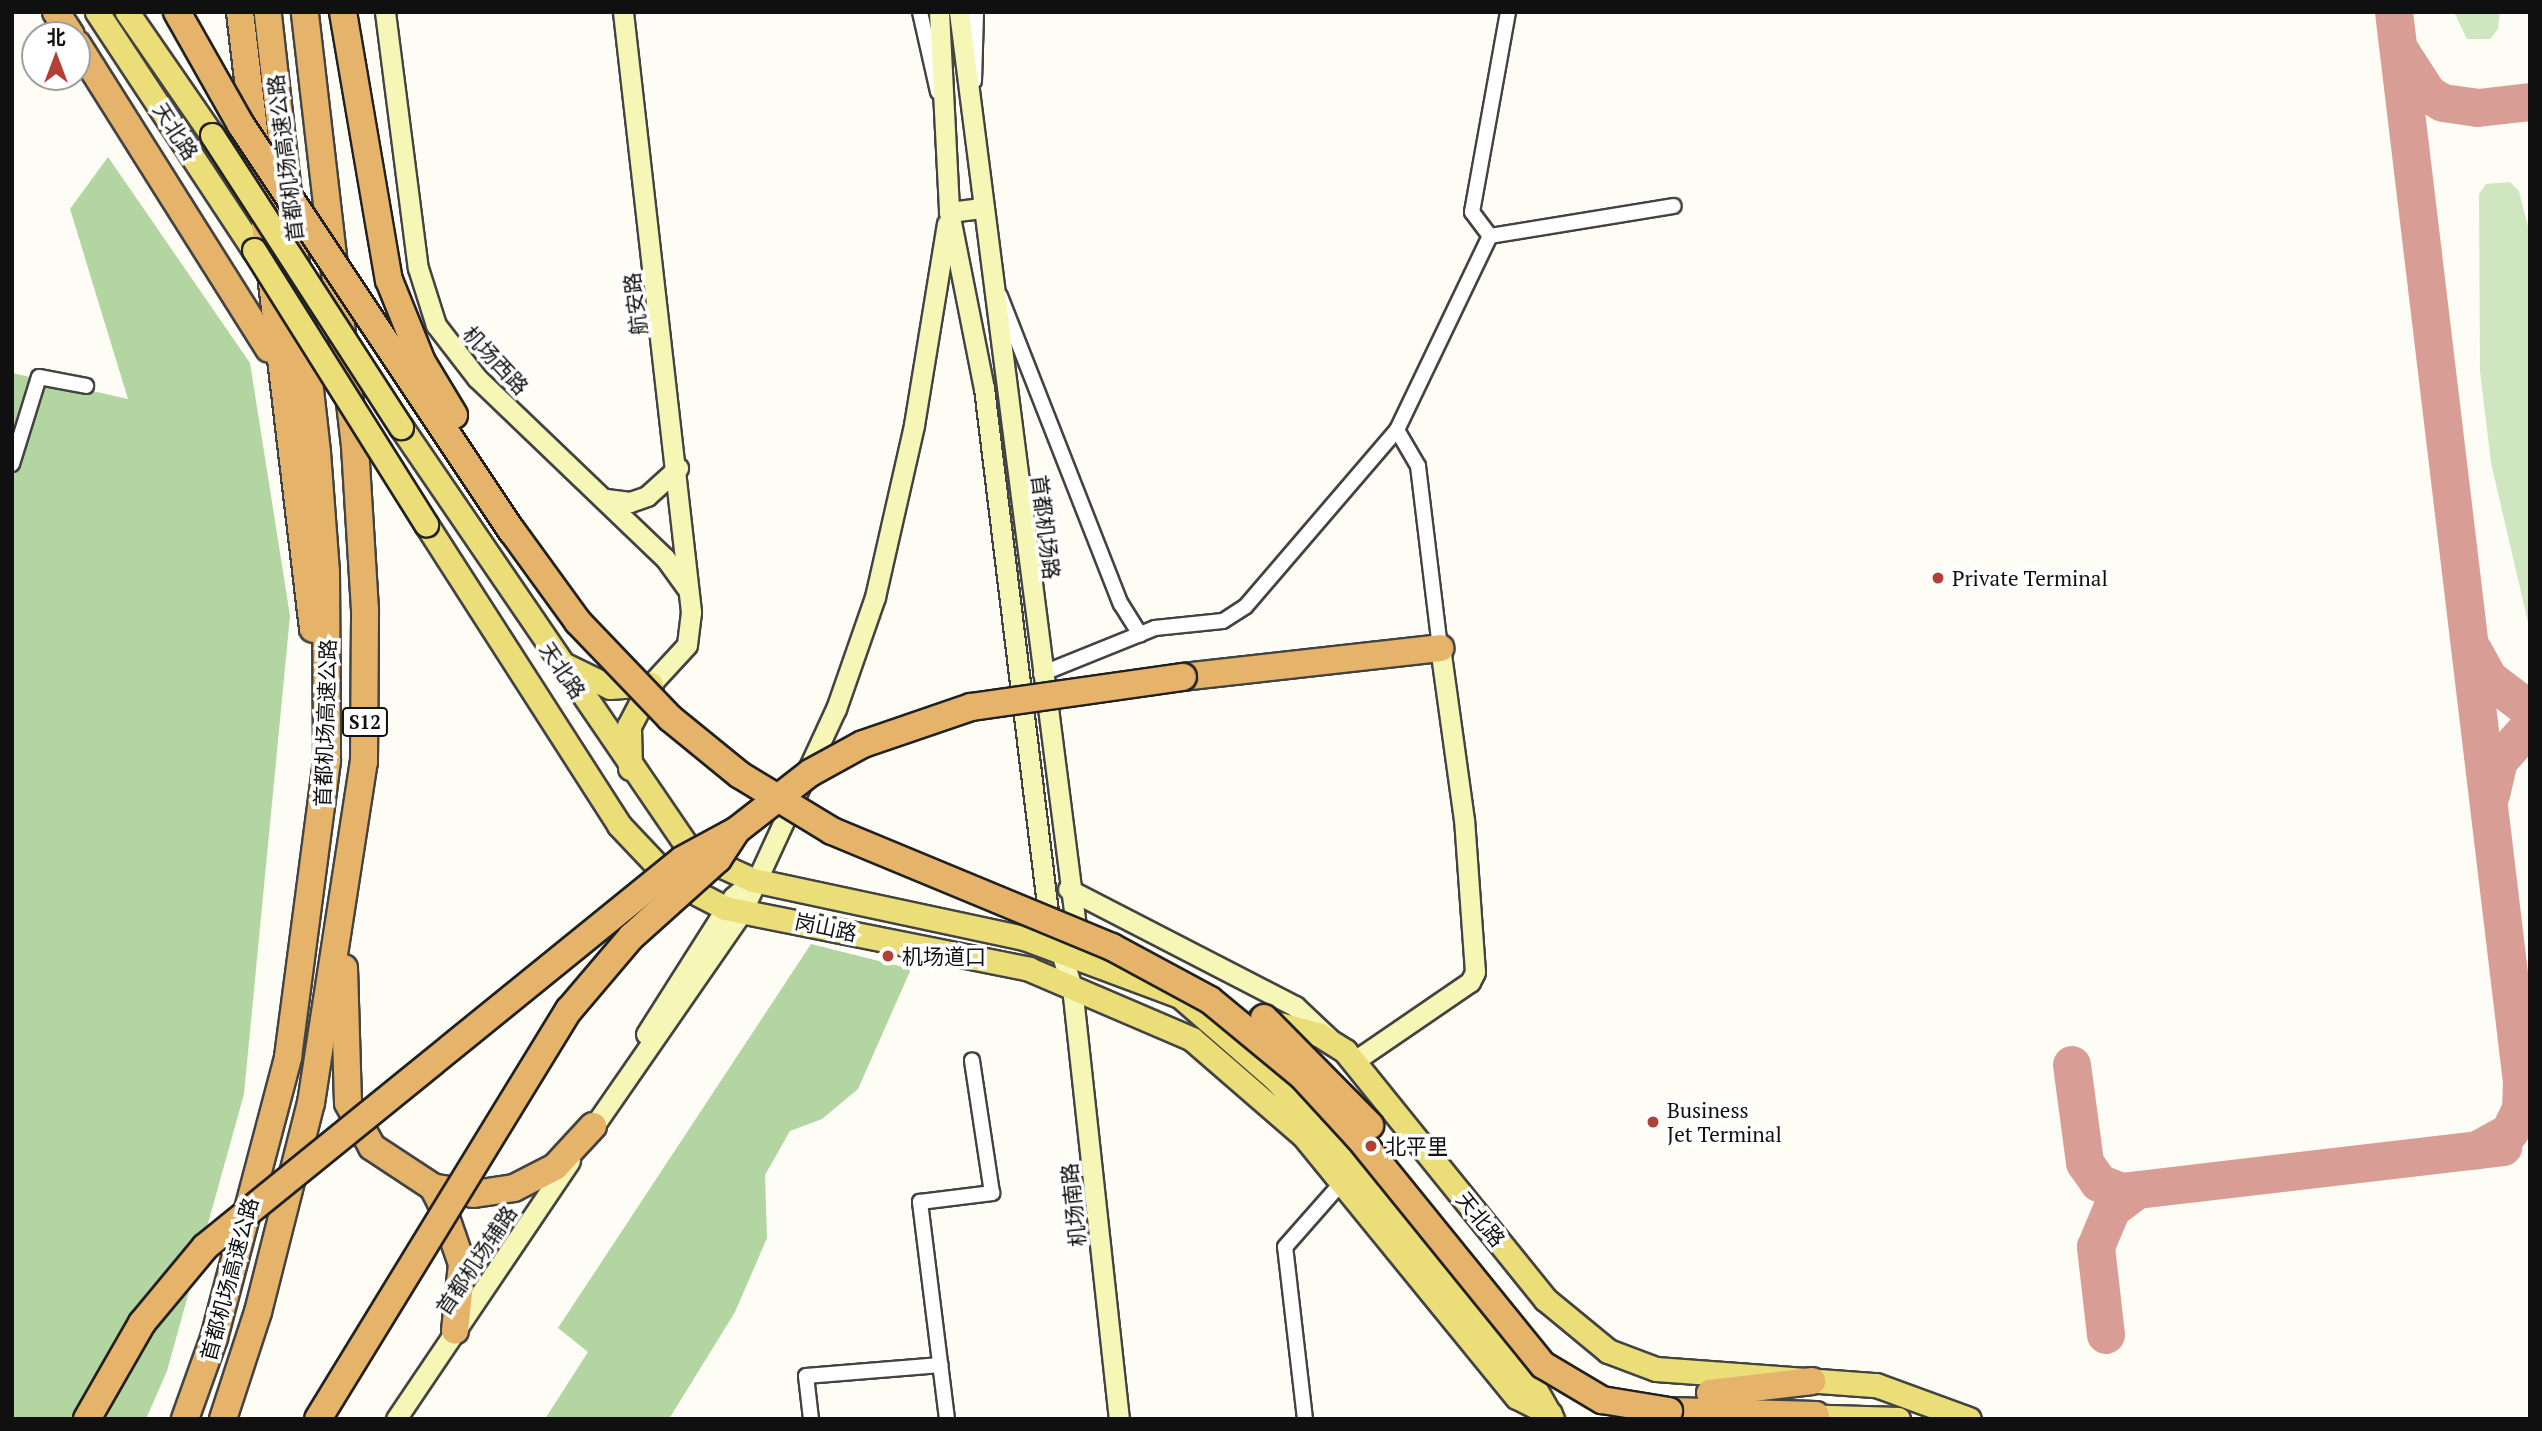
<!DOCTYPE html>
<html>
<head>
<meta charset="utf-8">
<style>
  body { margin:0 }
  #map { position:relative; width:2542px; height:1431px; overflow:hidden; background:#fefdf5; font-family:"PT Serif","Noto Sans SC",serif }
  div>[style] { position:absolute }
  .green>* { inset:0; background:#cfe6c1 }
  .forest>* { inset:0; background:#b2d5a1 }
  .taxiway>* { height:38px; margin:-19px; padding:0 19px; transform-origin:19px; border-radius:19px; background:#d89e95 }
  .roads { filter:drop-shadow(2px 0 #434343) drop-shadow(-2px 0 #434343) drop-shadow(0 2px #434343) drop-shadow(0 -2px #434343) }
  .street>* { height:14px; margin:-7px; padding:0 7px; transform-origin:7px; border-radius:7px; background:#fff }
  .secondary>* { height:19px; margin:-9.5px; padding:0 9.5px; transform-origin:9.5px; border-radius:9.5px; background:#f6f7b7 }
  .primary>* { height:23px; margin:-11.5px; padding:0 11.5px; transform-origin:11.5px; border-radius:11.5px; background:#ebde78 }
  .highway>* { height:26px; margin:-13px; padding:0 13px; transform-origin:13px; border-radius:13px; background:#e6b36b }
  .bridges { filter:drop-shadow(2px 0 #212121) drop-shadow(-2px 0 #212121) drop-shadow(0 2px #212121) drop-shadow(0 -2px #212121) }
  .primary-bridge>* { height:23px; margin:-11.5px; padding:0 11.5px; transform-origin:11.5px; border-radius:11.5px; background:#ebde78 }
  .highway-bridge>* { height:26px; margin:-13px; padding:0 13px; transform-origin:13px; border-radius:13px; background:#e6b36b }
  .dots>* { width:19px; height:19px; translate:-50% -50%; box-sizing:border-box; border:4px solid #fff; border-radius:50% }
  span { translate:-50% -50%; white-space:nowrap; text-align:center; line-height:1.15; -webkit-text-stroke:7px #fff; paint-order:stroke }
  .shield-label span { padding:2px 5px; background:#fff; border:2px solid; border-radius:5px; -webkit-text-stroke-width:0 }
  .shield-label { font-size:19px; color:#101010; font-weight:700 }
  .street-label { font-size:21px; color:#101010 }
  .poi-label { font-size:21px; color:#101010 }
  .left { translate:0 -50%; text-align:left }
  .frame { position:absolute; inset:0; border:14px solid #101010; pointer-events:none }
  .north { position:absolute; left:21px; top:21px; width:70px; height:70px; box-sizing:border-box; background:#fff; border:2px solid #9f9f9f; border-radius:50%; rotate:0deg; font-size:19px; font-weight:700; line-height:28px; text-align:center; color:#101010 }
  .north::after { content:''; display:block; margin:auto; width:24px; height:32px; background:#b34035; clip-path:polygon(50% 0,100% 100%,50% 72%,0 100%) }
</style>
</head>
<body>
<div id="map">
  <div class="green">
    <i style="clip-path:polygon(2454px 12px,2500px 12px,2498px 29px,2490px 39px,2467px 39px)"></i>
    <i style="clip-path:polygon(2510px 182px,2519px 191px,2530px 234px,2530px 631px,2491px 463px,2480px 371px,2479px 194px,2486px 184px)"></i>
  </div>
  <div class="forest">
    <i style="clip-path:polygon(108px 157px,250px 363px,290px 616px,244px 1094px,167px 1371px,146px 1419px,12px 1419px,12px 373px,128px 399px,70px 209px)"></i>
    <i style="clip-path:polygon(811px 944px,911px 969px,858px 1089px,822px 1119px,790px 1131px,765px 1175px,767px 1238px,735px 1312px,669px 1419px,545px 1419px,588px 1352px,558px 1328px)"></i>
  </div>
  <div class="taxiway">
    <i style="left:2394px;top:12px;width:1078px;rotate:83.18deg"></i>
    <i style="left:2522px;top:1082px;width:27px;rotate:92deg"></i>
    <i style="left:2521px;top:1109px;width:25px;rotate:116deg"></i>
    <i style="left:2510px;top:1132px;width:38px;rotate:151deg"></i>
    <i style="left:2401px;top:52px;width:50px;rotate:57.3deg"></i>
    <i style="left:2428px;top:94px;width:17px;rotate:31deg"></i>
    <i style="left:2443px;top:103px;width:35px;rotate:8deg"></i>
    <i style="left:2478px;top:108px;width:52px;rotate:-6.6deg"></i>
    <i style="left:2473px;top:650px;width:33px;rotate:61deg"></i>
    <i style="left:2489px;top:679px;width:51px;rotate:37.1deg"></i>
    <i style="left:2491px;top:795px;width:35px;rotate:-77deg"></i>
    <i style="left:2499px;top:761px;width:47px;rotate:-48.5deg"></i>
    <i style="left:2072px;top:1065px;width:99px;rotate:82.4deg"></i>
    <i style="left:2085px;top:1163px;width:24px;rotate:55deg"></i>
    <i style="left:2099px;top:1183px;width:24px;rotate:22deg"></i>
    <i style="left:2121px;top:1192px;width:385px;rotate:-6.7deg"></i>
    <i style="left:2106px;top:1335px;width:89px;rotate:-96.5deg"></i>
    <i style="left:2096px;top:1247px;width:41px;rotate:-67.2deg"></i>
    <i style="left:2112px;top:1209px;width:25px;rotate:-37deg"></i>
  </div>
  <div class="roads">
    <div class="street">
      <i style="left:920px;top:12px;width:82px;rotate:77.3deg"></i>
      <i style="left:974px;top:81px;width:69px;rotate:-88.3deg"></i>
      <i style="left:1490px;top:236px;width:30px;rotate:-127deg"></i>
      <i style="left:1472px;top:212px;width:203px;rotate:-79.8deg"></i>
      <i style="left:1000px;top:296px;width:331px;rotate:68.6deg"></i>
      <i style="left:1121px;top:604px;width:36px;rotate:58deg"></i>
      <i style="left:1397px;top:430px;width:42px;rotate:59.7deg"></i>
      <i style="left:1418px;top:466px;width:183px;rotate:83.1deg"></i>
      <i style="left:12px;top:464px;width:91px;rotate:-72.8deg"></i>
      <i style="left:39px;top:377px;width:48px;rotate:10.8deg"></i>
      <i style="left:1041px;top:674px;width:123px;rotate:-22deg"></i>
      <i style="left:1155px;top:628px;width:68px;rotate:-5.9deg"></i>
      <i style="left:1223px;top:621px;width:27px;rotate:-33deg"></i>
      <i style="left:1246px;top:606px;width:232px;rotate:-49.4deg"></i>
      <i style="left:1397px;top:430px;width:215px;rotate:-64.4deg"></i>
      <i style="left:1490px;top:236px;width:186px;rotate:-9.3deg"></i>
      <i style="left:811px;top:1419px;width:43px;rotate:-96.6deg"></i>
      <i style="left:806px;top:1376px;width:135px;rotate:-4.7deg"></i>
      <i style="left:947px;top:1419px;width:219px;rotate:-97.1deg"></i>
      <i style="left:920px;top:1202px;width:73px;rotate:-7.1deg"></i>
      <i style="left:992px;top:1193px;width:134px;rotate:-98.6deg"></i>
      <i style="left:1305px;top:1419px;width:173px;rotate:-96.6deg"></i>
      <i style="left:1285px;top:1247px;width:89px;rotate:-48.6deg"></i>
    </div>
    <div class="secondary">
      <i style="left:385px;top:12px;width:258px;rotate:82.7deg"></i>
      <i style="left:418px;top:268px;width:60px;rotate:72.5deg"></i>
      <i style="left:436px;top:325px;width:67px;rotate:52.3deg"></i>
      <i style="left:477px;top:378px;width:260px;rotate:43.8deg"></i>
      <i style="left:665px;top:558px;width:39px;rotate:54deg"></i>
      <i style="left:623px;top:12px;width:604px;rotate:83.53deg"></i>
      <i style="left:691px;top:612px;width:33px;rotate:97deg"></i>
      <i style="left:687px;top:645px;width:53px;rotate:132.7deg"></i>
      <i style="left:939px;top:12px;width:200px;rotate:87.1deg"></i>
      <i style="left:949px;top:212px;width:179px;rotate:78.8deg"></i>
      <i style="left:984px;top:388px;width:528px;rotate:83.04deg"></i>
      <i style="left:1048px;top:912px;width:79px;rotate:72.3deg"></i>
      <i style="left:1072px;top:987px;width:435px;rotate:83.8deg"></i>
      <i style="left:959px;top:12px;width:938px;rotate:82.71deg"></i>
      <i style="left:949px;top:212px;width:35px;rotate:-7deg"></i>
      <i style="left:606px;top:499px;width:24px;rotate:7deg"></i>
      <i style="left:630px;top:502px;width:18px;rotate:-19deg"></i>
      <i style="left:647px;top:496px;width:42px;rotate:-42.1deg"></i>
      <i style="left:1068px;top:889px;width:255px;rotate:27.3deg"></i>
      <i style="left:1295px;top:1006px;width:48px;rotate:43.3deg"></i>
      <i style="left:646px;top:1034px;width:162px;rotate:-57.6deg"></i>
      <i style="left:733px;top:897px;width:26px;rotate:-40deg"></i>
      <i style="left:1353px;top:1062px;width:142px;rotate:-34.4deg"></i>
      <i style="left:1470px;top:982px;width:11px;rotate:-63deg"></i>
      <i style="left:1475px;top:972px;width:152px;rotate:-94.1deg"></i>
      <i style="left:1464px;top:820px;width:174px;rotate:-97.9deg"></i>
      <i style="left:587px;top:1136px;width:272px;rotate:-55.3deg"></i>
      <i style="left:742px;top:912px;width:224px;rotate:-65.2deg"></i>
      <i style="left:836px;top:709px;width:119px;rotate:-70.8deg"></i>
      <i style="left:875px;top:597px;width:176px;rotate:-77.2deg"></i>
      <i style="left:914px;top:425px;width:204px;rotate:-80.7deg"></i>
      <i style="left:396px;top:1419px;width:311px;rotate:-56deg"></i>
    </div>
    <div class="primary">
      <i style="left:97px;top:12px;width:285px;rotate:56.6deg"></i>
      <i style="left:127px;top:12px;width:150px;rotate:55.4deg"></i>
      <i style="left:401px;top:427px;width:515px;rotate:55.69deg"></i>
      <i style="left:691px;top:852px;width:68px;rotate:24.3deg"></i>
      <i style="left:753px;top:880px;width:277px;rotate:12.1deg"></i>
      <i style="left:1024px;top:938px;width:166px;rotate:20.4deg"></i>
      <i style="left:1180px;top:996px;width:126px;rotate:41.1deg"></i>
      <i style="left:1275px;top:1079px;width:85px;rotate:46.9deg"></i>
      <i style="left:1333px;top:1141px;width:310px;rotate:50.5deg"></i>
      <i style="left:1530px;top:1380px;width:45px;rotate:60.6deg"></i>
      <i style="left:426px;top:524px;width:358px;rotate:57.3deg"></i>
      <i style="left:619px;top:825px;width:76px;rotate:46.6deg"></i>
      <i style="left:671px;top:880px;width:61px;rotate:27.4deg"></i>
      <i style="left:725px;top:908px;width:310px;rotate:11.3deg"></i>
      <i style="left:1029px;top:969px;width:177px;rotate:23.2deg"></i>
      <i style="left:1192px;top:1039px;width:147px;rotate:40.9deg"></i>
      <i style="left:1303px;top:1135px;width:338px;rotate:50.8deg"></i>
      <i style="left:1517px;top:1397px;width:37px;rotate:27deg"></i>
      <i style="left:563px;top:664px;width:52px;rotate:26.1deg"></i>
      <i style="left:610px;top:687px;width:41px;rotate:-4.2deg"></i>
      <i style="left:630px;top:768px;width:42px;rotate:-91.4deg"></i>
      <i style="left:629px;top:726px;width:47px;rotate:-62.4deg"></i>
      <i style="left:1260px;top:1019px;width:60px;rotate:14.5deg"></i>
      <i style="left:1318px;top:1034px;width:32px;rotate:32deg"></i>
      <i style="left:1345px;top:1051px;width:319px;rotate:51.1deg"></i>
      <i style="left:1545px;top:1299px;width:82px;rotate:39.5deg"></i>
      <i style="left:1608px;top:1351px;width:51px;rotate:20.6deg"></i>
      <i style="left:1656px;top:1369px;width:221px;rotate:4.2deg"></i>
      <i style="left:1876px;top:1385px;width:99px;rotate:20.1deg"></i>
      <i style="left:1797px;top:1416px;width:101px;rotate:1.7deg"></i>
    </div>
    <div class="highway">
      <i style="left:56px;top:12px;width:27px;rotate:57deg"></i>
      <i style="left:240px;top:12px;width:621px;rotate:83.25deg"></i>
      <i style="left:77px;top:44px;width:360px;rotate:57.8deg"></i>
      <i style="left:1183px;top:677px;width:259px;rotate:-6.4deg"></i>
      <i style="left:344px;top:968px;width:135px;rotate:88.3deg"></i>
      <i style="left:348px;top:1103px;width:50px;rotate:61.4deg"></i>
      <i style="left:372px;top:1147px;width:73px;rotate:33.3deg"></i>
      <i style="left:433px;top:1187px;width:18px;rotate:63deg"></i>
      <i style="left:441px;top:1203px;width:65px;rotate:71deg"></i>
      <i style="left:462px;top:1264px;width:67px;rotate:96deg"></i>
      <i style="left:437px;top:1188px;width:37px;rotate:9deg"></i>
      <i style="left:474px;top:1194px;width:40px;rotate:-8.5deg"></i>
      <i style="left:514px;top:1188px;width:46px;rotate:-27.1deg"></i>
      <i style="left:555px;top:1167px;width:56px;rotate:-47.2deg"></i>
      <i style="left:1710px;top:1393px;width:103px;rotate:-6.7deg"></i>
      <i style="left:1669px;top:1411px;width:147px;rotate:1.6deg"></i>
      <i style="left:185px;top:1419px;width:86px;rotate:-70.3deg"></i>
      <i style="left:214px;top:1338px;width:291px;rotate:-75.2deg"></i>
      <i style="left:288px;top:1057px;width:300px;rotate:-82.5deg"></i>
      <i style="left:327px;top:760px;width:188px;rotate:-90.3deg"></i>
      <i style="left:326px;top:572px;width:120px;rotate:-94.3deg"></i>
      <i style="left:317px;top:452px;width:443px;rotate:-96.4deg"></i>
      <i style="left:223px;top:1419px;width:113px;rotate:-71.9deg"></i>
      <i style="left:258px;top:1312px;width:216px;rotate:-75.8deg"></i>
      <i style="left:311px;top:1103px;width:345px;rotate:-81.2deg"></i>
      <i style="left:364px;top:762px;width:152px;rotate:-89.6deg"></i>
      <i style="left:365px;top:610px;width:164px;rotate:-93.5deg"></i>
      <i style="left:355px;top:446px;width:437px;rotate:-96.6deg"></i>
    </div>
  </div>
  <div class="bridges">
    <div class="primary-bridge">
      <i style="left:212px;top:135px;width:348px;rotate:57.1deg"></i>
      <i style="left:254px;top:250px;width:324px;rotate:57.9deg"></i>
    </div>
    <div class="highway-bridge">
      <i style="left:177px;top:12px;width:130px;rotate:60.5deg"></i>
      <i style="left:241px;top:125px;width:488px;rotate:56.3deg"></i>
      <i style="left:512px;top:531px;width:112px;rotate:54deg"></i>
      <i style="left:578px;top:622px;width:133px;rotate:46.2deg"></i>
      <i style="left:670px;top:718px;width:90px;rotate:39.2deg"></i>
      <i style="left:740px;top:775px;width:108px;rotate:31.3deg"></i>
      <i style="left:832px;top:831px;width:303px;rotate:22.5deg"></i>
      <i style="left:1112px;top:947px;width:111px;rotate:28.4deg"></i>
      <i style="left:1210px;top:1000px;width:119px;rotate:39.6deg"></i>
      <i style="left:1302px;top:1076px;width:84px;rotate:47.4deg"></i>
      <i style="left:1359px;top:1138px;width:292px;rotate:51deg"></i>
      <i style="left:1543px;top:1365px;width:69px;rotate:30.7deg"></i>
      <i style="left:1602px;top:1400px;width:68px;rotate:9.3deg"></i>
      <i style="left:343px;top:12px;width:272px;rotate:80.3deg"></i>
      <i style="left:389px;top:280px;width:88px;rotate:68.1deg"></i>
      <i style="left:422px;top:362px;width:62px;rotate:58.9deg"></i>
      <i style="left:1264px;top:1018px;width:151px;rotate:45.3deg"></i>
      <i style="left:87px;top:1419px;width:111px;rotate:-60.2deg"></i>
      <i style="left:142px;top:1323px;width:99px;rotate:-50.3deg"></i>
      <i style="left:205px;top:1247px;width:614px;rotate:-39.05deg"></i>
      <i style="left:682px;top:860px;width:63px;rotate:-28.6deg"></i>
      <i style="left:737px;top:830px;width:93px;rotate:-38deg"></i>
      <i style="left:810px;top:773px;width:60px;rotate:-28.7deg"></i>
      <i style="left:863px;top:744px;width:114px;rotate:-18.9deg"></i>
      <i style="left:971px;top:707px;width:214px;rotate:-8.1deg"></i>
      <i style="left:318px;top:1419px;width:480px;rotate:-58.5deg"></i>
      <i style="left:569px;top:1010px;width:96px;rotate:-49.7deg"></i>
      <i style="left:631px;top:937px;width:117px;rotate:-41.9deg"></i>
      <i style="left:718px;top:859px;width:33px;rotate:-57deg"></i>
    </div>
  </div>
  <div class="dots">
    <i style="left:1938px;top:578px;background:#b34035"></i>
    <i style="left:888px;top:956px;background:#b34035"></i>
    <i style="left:1653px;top:1122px;background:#b34035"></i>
    <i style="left:1371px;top:1146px;background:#b34035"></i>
  </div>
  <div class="shield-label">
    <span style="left:365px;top:722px">S12</span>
  </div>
  <div class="street-label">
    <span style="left:176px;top:131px;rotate:57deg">天北路</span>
    <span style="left:285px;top:158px;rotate:-97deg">首都机场高速公路</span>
    <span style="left:635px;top:304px;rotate:-97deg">航安路</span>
    <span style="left:496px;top:360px;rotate:47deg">机场西路</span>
    <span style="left:1046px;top:527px;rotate:83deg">首都机场路</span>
    <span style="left:563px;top:670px;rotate:56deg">天北路</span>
    <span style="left:325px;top:723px;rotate:-88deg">首都机场高速公路</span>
    <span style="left:826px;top:927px;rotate:12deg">岗山路</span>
    <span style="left:1073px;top:1205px;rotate:-96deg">机场南路</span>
    <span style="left:1481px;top:1219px;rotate:51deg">天北路</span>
    <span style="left:476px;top:1260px;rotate:-56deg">首都机场辅路</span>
    <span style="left:229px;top:1279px;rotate:-75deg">首都机场高速公路</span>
  </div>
  <div class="poi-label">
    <span class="left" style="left:1952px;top:578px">Private Terminal</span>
    <span class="left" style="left:902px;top:956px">机场道口</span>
    <span class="left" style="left:1667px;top:1122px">Business<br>Jet Terminal</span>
    <span class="left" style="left:1385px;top:1146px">北平里</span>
  </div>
  <div class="frame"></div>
  <div class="north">北</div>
</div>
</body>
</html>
